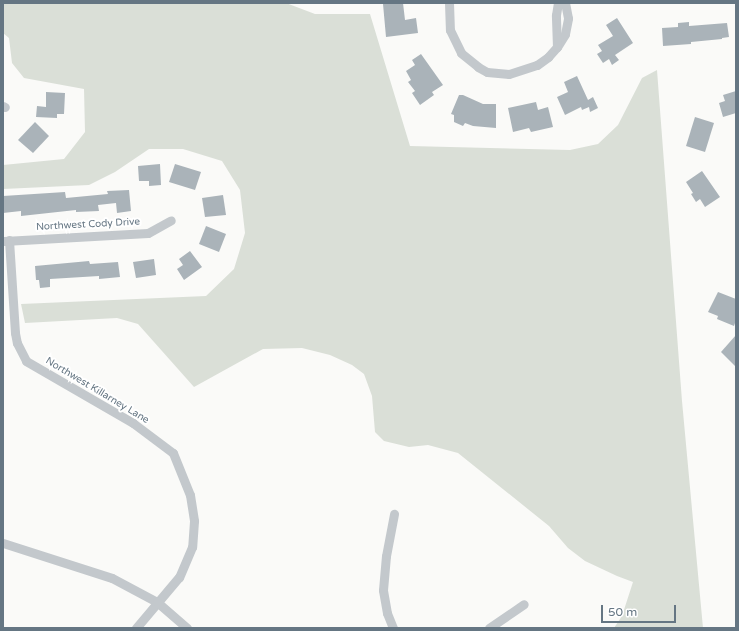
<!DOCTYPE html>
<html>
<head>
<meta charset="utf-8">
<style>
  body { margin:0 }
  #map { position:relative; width:739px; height:631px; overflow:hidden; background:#fafaf8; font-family:"Varela Round",sans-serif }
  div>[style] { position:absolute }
  .green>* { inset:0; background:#dadfd7 }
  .building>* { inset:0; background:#aab3b9 }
  .street>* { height:9px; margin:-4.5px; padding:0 4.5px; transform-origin:4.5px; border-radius:4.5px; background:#c3c8cc }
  span { translate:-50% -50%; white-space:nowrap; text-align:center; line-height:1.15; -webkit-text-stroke:4px #fff; paint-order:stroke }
  .street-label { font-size:10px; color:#657683 }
  .frame { position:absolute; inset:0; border:4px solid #657683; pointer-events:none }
  .scale { position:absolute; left:601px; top:605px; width:75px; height:18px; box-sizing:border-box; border:2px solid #657683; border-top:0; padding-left:5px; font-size:12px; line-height:14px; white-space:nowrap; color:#657683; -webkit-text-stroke:3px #fff; paint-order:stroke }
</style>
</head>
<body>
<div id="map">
  <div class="green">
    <i style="clip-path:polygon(3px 3px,286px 3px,315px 14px,370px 14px,410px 146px,570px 150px,598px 144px,618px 125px,642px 78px,657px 70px,682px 401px,703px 628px,614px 628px,622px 616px,633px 582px,617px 576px,585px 561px,568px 548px,549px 526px,458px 453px,428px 445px,409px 447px,384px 441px,375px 432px,372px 396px,364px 374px,352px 365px,330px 355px,302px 348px,263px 349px,194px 387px,138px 324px,117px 318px,25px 323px,21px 304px,206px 296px,234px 269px,245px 233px,240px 190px,222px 161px,183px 149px,149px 149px,115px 172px,89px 185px,3px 189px,3px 165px,64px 159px,85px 132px,84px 89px,24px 78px,12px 63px,9px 38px,3px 33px)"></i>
  </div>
  <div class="building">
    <i style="clip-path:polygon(403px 3px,405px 20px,416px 18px,418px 33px,386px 37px,383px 4px)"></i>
    <i style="clip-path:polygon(617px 18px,633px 43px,615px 55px,619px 60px,612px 65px,609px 59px,603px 63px,597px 54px,602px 51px,598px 45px,613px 36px,606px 25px)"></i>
    <i style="clip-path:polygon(689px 22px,689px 26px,727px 23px,729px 37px,722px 38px,722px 39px,691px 42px,691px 44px,663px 46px,662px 28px,678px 27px,678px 23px)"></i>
    <i style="clip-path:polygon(421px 54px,443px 85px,432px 92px,434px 95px,420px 105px,412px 93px,415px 91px,408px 82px,411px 80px,406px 71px,415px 65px,412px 60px)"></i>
    <i style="clip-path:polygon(577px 76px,588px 100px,593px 97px,598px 108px,590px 112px,589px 107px,582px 110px,581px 107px,565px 115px,557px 97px,568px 92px,564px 82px)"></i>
    <i style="clip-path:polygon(736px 91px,736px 113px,723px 117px,719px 103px,725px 101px,723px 95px)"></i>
    <i style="clip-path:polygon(46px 92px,65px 93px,64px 114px,57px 114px,57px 118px,36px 117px,37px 106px,46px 107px)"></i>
    <i style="clip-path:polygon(459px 95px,463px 95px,483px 104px,496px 104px,496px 128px,473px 126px,465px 123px,463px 126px,454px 122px,454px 115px,451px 114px)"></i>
    <i style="clip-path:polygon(536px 102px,538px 110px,548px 107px,553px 127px,531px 132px,529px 128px,513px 132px,508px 108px)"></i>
    <i style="clip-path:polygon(695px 117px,714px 123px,705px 152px,686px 146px)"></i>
    <i style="clip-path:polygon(35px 122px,49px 136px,33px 153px,18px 140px)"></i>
    <i style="clip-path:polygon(160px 164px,161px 185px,149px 186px,149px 181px,139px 181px,138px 166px)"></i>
    <i style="clip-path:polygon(175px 164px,201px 172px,195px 190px,169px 182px)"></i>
    <i style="clip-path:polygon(702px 171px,720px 197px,705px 207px,700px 199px,696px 202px,691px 194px,693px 193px,686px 182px)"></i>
    <i style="clip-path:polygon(129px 190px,131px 211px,117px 213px,116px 203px,98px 205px,99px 211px,76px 212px,76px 210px,21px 216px,21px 211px,3px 213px,3px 196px,65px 192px,66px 198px,108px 194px,107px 191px)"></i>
    <i style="clip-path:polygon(223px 195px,226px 215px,205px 217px,202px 198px)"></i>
    <i style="clip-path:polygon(206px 226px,226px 234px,219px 252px,199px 244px)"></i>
    <i style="clip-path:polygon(190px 251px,202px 267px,184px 280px,177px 269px,183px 265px,179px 259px)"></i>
    <i style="clip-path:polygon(154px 259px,156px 275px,136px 278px,133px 262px)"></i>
    <i style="clip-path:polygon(89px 261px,90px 264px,118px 262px,120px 277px,99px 279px,99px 276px,50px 279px,50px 287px,40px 288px,39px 280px,36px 280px,35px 266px)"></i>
    <i style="clip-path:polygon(718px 292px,736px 299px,736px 320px,734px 326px,717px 319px,718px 316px,708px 312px)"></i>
    <i style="clip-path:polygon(736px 335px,736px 367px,721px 352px)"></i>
  </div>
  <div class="street">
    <i style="left:449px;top:3px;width:27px;rotate:88deg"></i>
    <i style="left:450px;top:30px;width:25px;rotate:64deg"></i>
    <i style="left:461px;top:53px;width:22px;rotate:39deg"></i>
    <i style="left:478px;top:67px;width:10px;rotate:29deg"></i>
    <i style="left:487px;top:72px;width:22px;rotate:5deg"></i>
    <i style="left:509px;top:74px;width:29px;rotate:-18deg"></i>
    <i style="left:537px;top:65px;width:14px;rotate:-36deg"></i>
    <i style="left:548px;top:57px;width:13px;rotate:-48deg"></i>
    <i style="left:557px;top:47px;width:15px;rotate:-58deg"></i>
    <i style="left:565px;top:34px;width:16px;rotate:-79deg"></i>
    <i style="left:568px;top:18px;width:15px;rotate:-101deg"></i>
    <i style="left:557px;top:47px;width:32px;rotate:-92deg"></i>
    <i style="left:556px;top:15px;width:12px;rotate:-81deg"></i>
    <i style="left:3px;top:106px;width:2px;rotate:27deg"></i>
    <i style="left:9px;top:240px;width:93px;rotate:86.3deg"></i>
    <i style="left:15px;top:333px;width:10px;rotate:79deg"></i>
    <i style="left:17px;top:343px;width:20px;rotate:63deg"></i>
    <i style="left:26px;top:361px;width:124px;rotate:30.1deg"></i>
    <i style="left:133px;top:423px;width:50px;rotate:36.9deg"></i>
    <i style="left:173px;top:453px;width:45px;rotate:68deg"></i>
    <i style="left:190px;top:495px;width:26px;rotate:81deg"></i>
    <i style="left:194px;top:521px;width:26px;rotate:94deg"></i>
    <i style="left:192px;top:547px;width:33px;rotate:113deg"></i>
    <i style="left:179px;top:577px;width:67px;rotate:130.1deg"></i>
    <i style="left:4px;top:241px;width:144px;rotate:-3.2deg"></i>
    <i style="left:148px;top:233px;width:26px;rotate:-29deg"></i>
    <i style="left:3px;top:543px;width:114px;rotate:17.8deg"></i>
    <i style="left:112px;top:578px;width:51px;rotate:28.1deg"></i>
    <i style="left:157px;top:602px;width:40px;rotate:41deg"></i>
    <i style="left:393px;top:628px;width:16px;rotate:-112deg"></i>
    <i style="left:387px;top:613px;width:23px;rotate:-100deg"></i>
    <i style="left:383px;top:590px;width:34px;rotate:-85deg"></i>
    <i style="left:386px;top:556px;width:43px;rotate:-79.2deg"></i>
    <i style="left:489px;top:628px;width:42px;rotate:-34.4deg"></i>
  </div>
  <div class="street-label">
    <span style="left:88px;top:225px;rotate:-3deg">Northwest Cody Drive</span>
    <span style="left:97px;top:391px;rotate:31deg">Northwest Killarney Lane</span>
  </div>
  <div class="frame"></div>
  <div class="scale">50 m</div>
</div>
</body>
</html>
